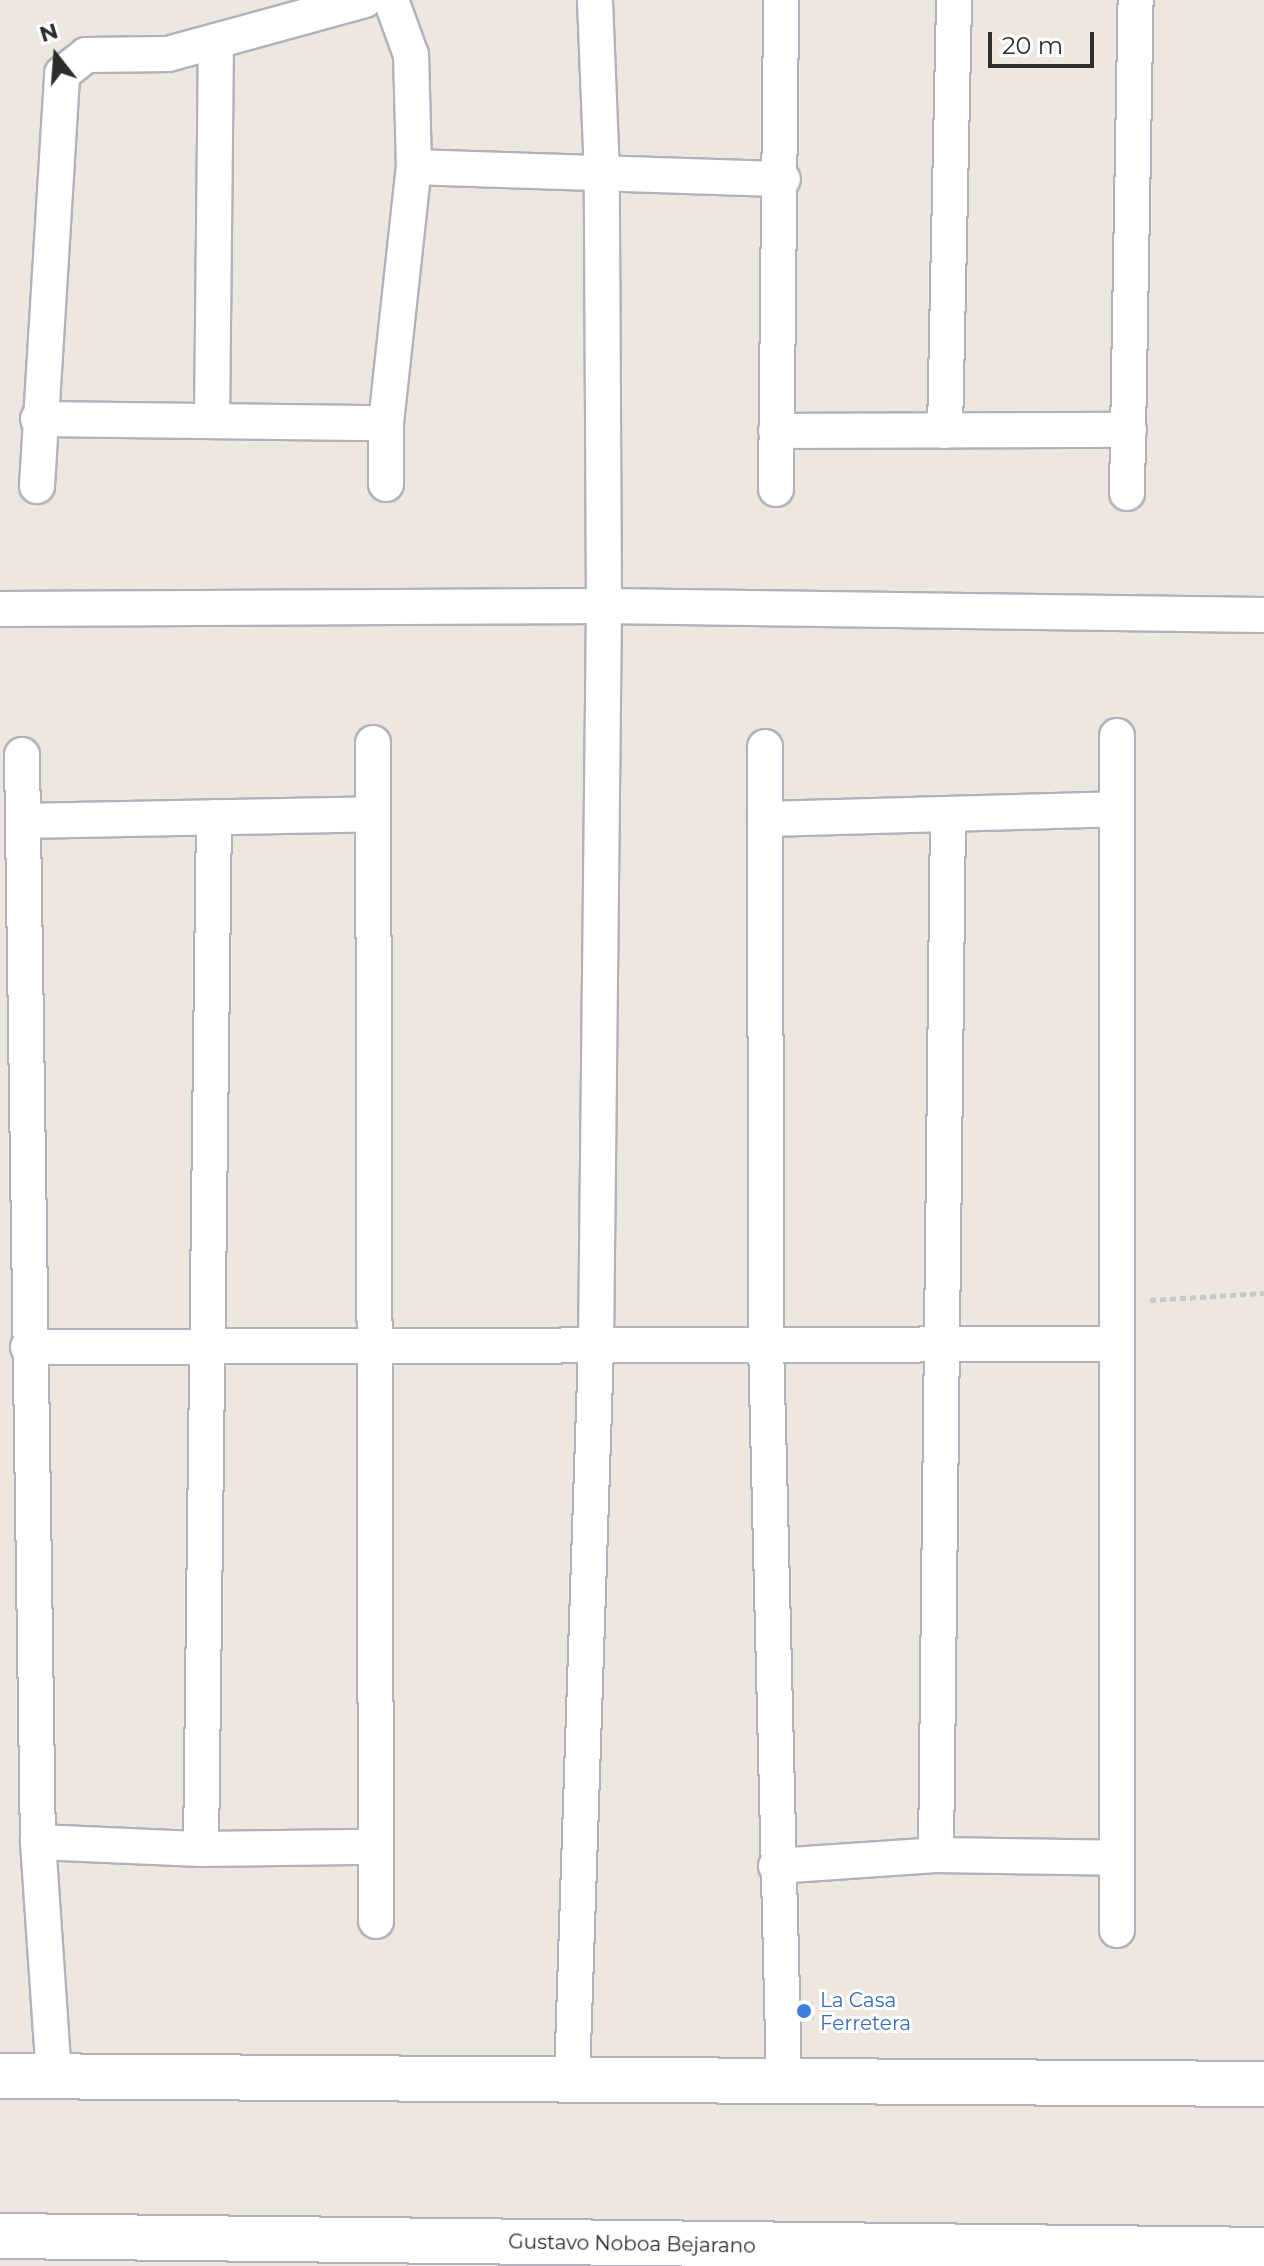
<!DOCTYPE html>
<html>
<head>
<meta charset="utf-8">
<style>
  body { margin:0 }
  #map { position:relative; width:1264px; height:2266px; overflow:hidden; background:#eee7e0; font-family:Montserrat,sans-serif }
  div>[style] { position:absolute }
  .building>* { inset:0; background:#c7c2bb }
  .path>* { height:5px; margin-top:-2.5px; transform-origin:0; background:repeating-linear-gradient(90deg,#c8c8c8 0 6px,transparent 0 10px) }
  .roads { filter:drop-shadow(2px 0 #b0b3bd) drop-shadow(-2px 0 #b0b3bd) drop-shadow(0 2px #b0b3bd) drop-shadow(0 -2px #b0b3bd) }
  .street>* { height:34px; margin:-17px; padding:0 17px; transform-origin:17px; border-radius:17px; background:#fff }
  .secondary>* { height:44px; margin:-22px; padding:0 22px; transform-origin:22px; border-radius:22px; background:#fff }
  .dots>* { width:22px; height:22px; translate:-50% -50%; box-sizing:border-box; border:4px solid #fff; border-radius:50% }
  span { translate:-50% -50%; white-space:nowrap; text-align:center; line-height:1.15; -webkit-text-stroke:6px #fff; paint-order:stroke }
  .shop-label { font-size:20px; color:#366cbe }
  .left { translate:0 -50%; text-align:left }
  .street-label { font-size:20px; color:#2d2d2d }
  .north { position:absolute; left:16px; top:16px; width:80px; height:80px; -webkit-text-stroke:6px #fff; paint-order:stroke; rotate:343deg; font-size:22px; font-weight:700; line-height:32px; text-align:center; color:#2d2d2d }
  .north::after { content:''; display:block; margin:auto; width:28px; height:36px; background:#2d2d2d; clip-path:polygon(50% 0,100% 100%,50% 72%,0 100%) }
  .scale { position:absolute; left:988px; top:32px; width:106px; height:36px; box-sizing:border-box; border:4px solid #2d2d2d; border-top:0; padding-left:10px; font-size:24px; line-height:28px; white-space:nowrap; color:#2d2d2d; -webkit-text-stroke:6px #fff; paint-order:stroke }
</style>
</head>
<body>
<div id="map">
  <div class="building">
    <i style="clip-path:polygon(795px 2002px,813px 2002px,814px 2019px,795px 2020px)"></i>
  </div>
  <div class="path">
    <i style="left:1150px;top:1300px;width:114px;rotate:-3.5deg"></i>
  </div>
  <div class="roads">
    <div class="street">
      <i style="left:414px;top:167px;width:369px;rotate:1.9deg"></i>
      <i style="left:38px;top:419px;width:348px;rotate:0.7deg"></i>
      <i style="left:212px;top:421px;width:378px;rotate:-89.4deg"></i>
      <i style="left:776px;top:431px;width:353px;rotate:-0.2deg"></i>
      <i style="left:945px;top:431px;width:431px;rotate:-88.8deg"></i>
      <i style="left:386px;top:484px;width:61px;rotate:-90deg"></i>
      <i style="left:386px;top:423px;width:258px;rotate:-83.8deg"></i>
      <i style="left:414px;top:167px;width:112px;rotate:-91.5deg"></i>
      <i style="left:411px;top:55px;width:59px;rotate:-110deg"></i>
      <i style="left:37px;top:486px;width:413px;rotate:-86.5deg"></i>
      <i style="left:62px;top:74px;width:31px;rotate:-38deg"></i>
      <i style="left:86px;top:55px;width:82px;rotate:-0.7deg"></i>
      <i style="left:168px;top:54px;width:204px;rotate:-15.3deg"></i>
      <i style="left:776px;top:489px;width:489px;rotate:-89.4deg"></i>
      <i style="left:1127px;top:493px;width:493px;rotate:-89deg"></i>
      <i style="left:0;top:609px;width:604px;rotate:-0.28deg"></i>
      <i style="left:604px;top:606px;width:660px;rotate:0.78deg"></i>
      <i style="left:373px;top:743px;width:1178px;rotate:89.85deg"></i>
      <i style="left:765px;top:747px;width:596px;rotate:89.9deg"></i>
      <i style="left:766px;top:1343px;width:738px;rotate:88.6deg"></i>
      <i style="left:22px;top:755px;width:1087px;rotate:89.16deg"></i>
      <i style="left:38px;top:1842px;width:235px;rotate:86.1deg"></i>
      <i style="left:765px;top:819px;width:352px;rotate:-1.6deg"></i>
      <i style="left:24px;top:821px;width:349px;rotate:-1.1deg"></i>
      <i style="left:28px;top:1347px;width:1089px;rotate:-0.16deg"></i>
      <i style="left:38px;top:1842px;width:163px;rotate:2.5deg"></i>
      <i style="left:201px;top:1849px;width:175px;rotate:-0.7deg"></i>
      <i style="left:201px;top:1849px;width:1032px;rotate:-89.28deg"></i>
      <i style="left:936px;top:1855px;width:1041px;rotate:-89.34deg"></i>
      <i style="left:776px;top:1866px;width:160px;rotate:-3.9deg"></i>
      <i style="left:936px;top:1855px;width:181px;rotate:0.9deg"></i>
      <i style="left:1117px;top:1930px;width:1194px;rotate:-90deg"></i>
      <i style="left:572px;top:2079px;width:733px;rotate:-88.12deg"></i>
      <i style="left:596px;top:1346px;width:740px;rotate:-89.38deg"></i>
      <i style="left:604px;top:606px;width:431px;rotate:-90.3deg"></i>
      <i style="left:602px;top:175px;width:175px;rotate:-92.3deg"></i>
    </div>
    <div class="secondary">
      <i style="left:0;top:2076px;width:1264px;rotate:0.36deg"></i>
      <i style="left:0;top:2236px;width:1264px;rotate:0.63deg"></i>
    </div>
  </div>
  <div class="dots">
    <i style="left:804px;top:2011px;background:#3f7fe0"></i>
  </div>
  <div class="shop-label">
    <span class="left" style="left:820px;top:2012px">La Casa<br>Ferretera</span>
  </div>
  <div class="street-label">
    <span style="left:632px;top:2244px;rotate:1deg">Gustavo Noboa Bejarano</span>
  </div>
  <div class="north">N</div>
  <div class="scale">20 m</div>
</div>
</body>
</html>
